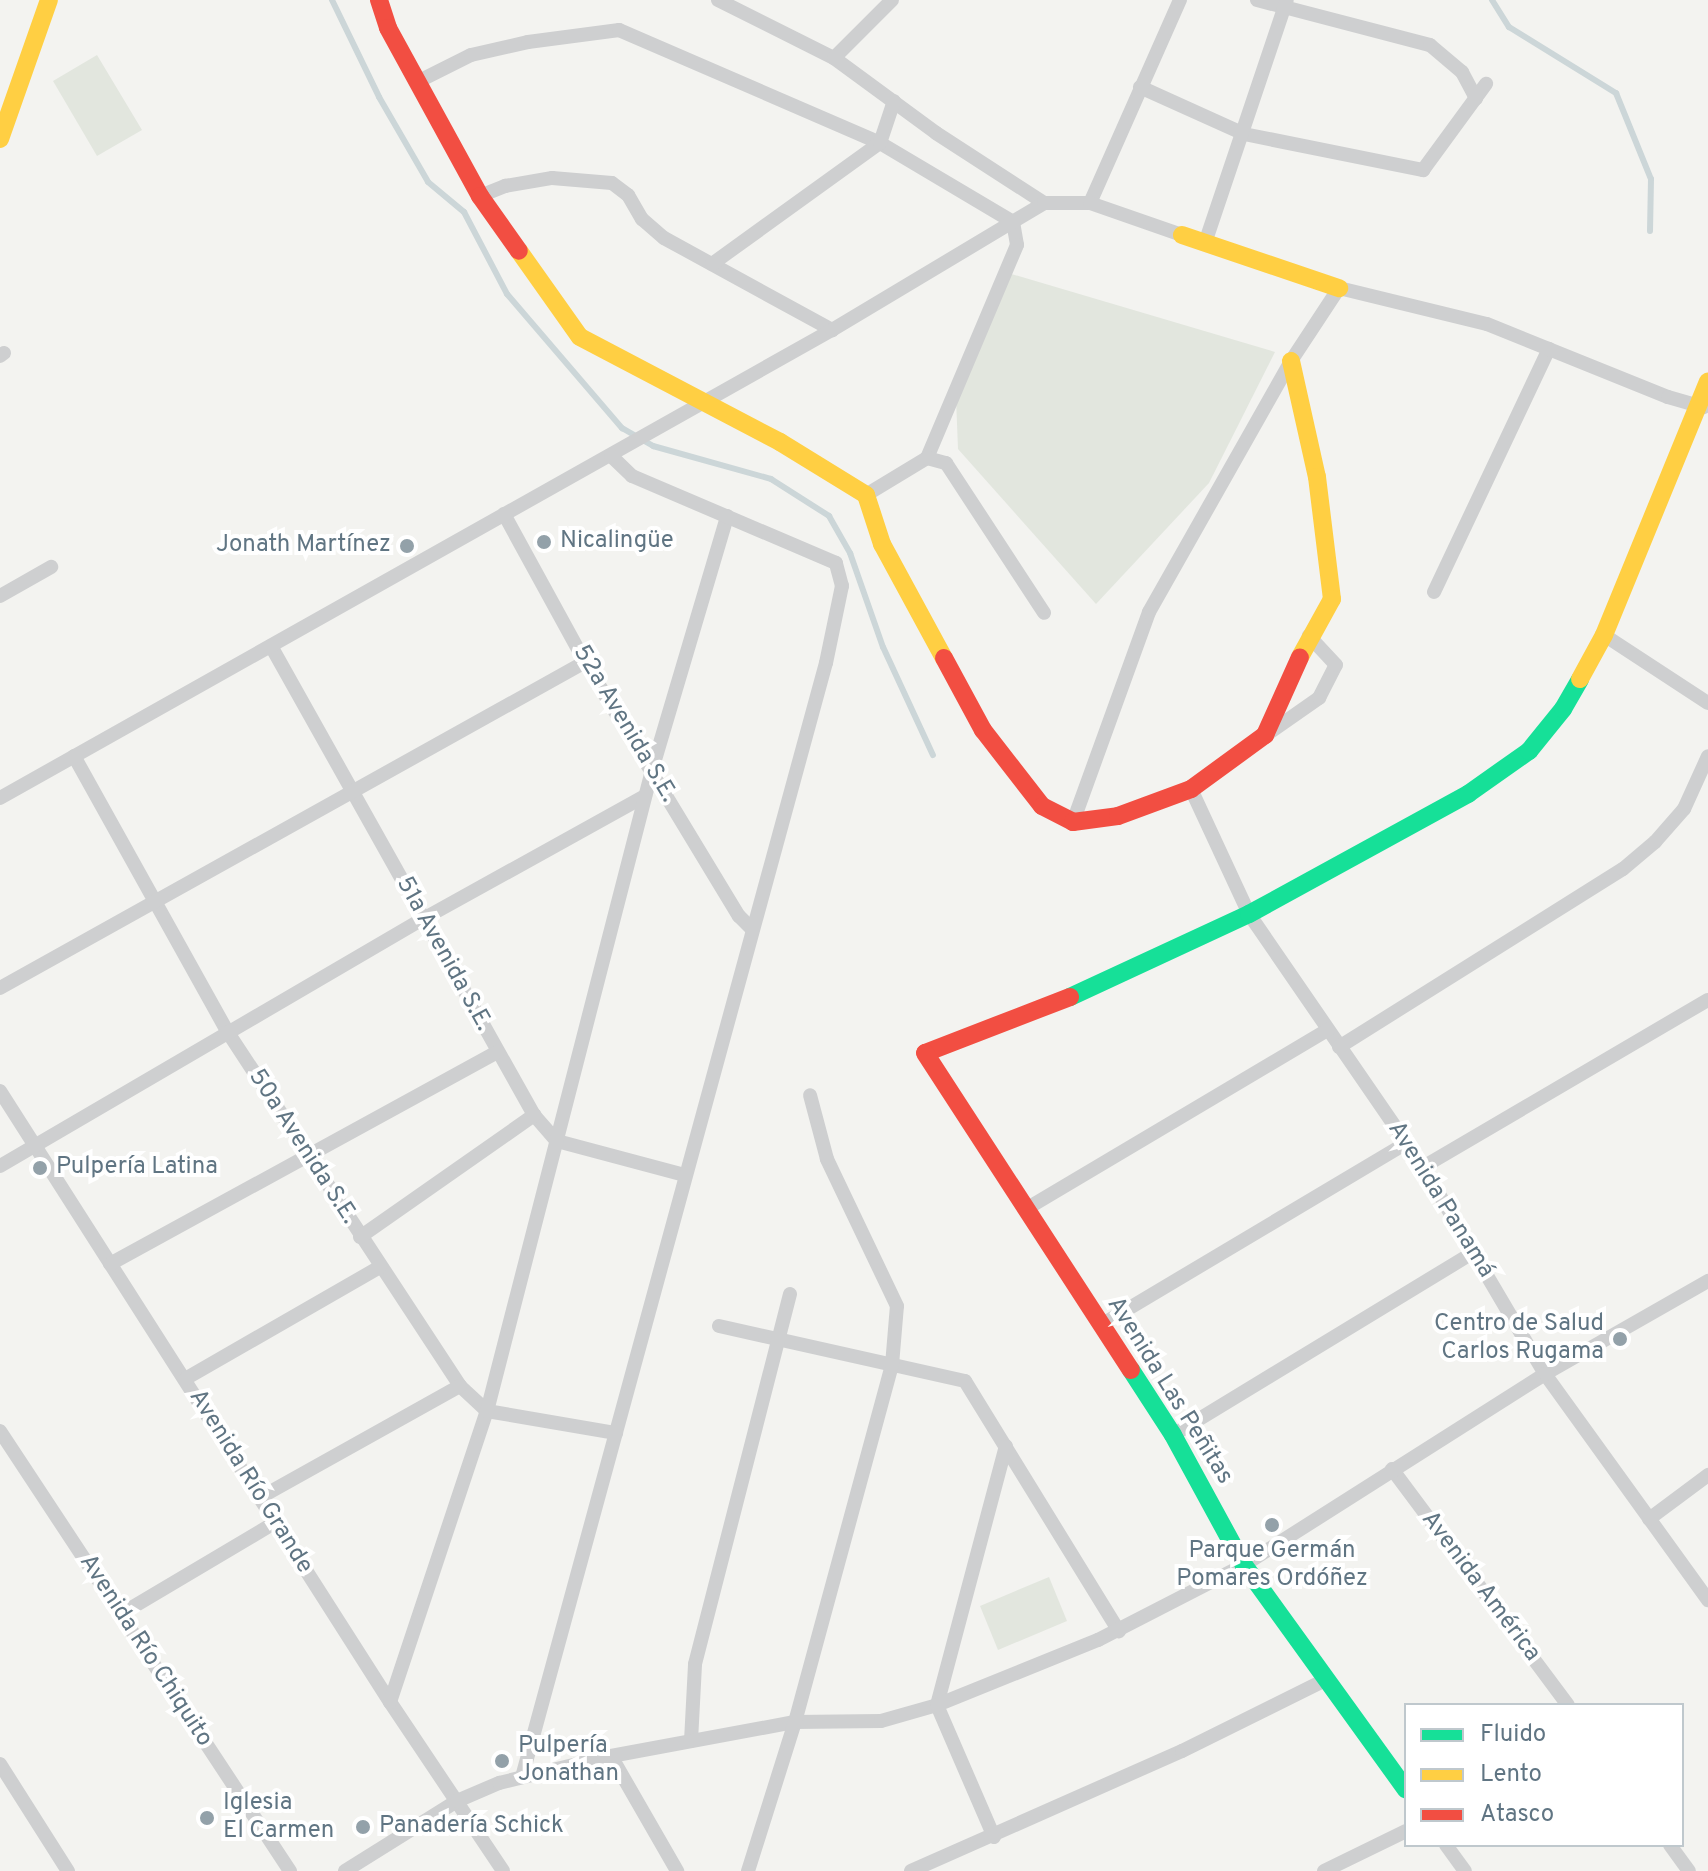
<!DOCTYPE html>
<html>
<head>
<meta charset="utf-8">
<style>
  body { margin:0 }
  #map { position:relative; width:1708px; height:1871px; overflow:hidden; background:#f3f3f0; font-family:Overpass,sans-serif }
  div>[style] { position:absolute }
  .green>* { inset:0; background:#e2e6de }
  .stream>* { height:6px; margin:-3px; padding:0 3px; transform-origin:3px; border-radius:3px; background:#ccd6d8 }
  .street>* { height:14px; margin:-7px; padding:0 7px; transform-origin:7px; border-radius:7px; background:#cecfd0 }
  .fast>* { height:18px; margin:-9px; padding:0 9px; transform-origin:9px; border-radius:9px; background:#16e098 }
  .slow>* { height:18px; margin:-9px; padding:0 9px; transform-origin:9px; border-radius:9px; background:#ffcf43 }
  .jam>* { height:18px; margin:-9px; padding:0 9px; transform-origin:9px; border-radius:9px; background:#f24e42 }
  .dots>* { width:22px; height:22px; translate:-50% -50%; box-sizing:border-box; border:4px solid #fff; border-radius:50% }
  span { translate:-50% -50%; white-space:nowrap; text-align:center; line-height:1.15; -webkit-text-stroke:8px #fff; paint-order:stroke }
  .poi-label { font-size:24px; color:#607583 }
  .left { translate:0 -50%; text-align:left }
  .right { translate:-100% -50%; text-align:right }
  .street-label { font-size:24px; color:#607583 }
  .legend { position:absolute; left:1404px; top:1703px; width:280px; height:144px; box-sizing:border-box; background:#fff; border:2px solid #bfc8cd; margin:0; padding:10px 14px; list-style:none; font-size:24px; color:#607583 }
  .legend li { display:flex; align-items:center; gap:16px; height:40px }
  .legend b { width:40px; border:2px solid #bfc8cd }
</style>
</head>
<body>
<div id="map">
  <div class="green">
    <i style="clip-path:polygon(97px 55px,142px 130px,97px 156px,53px 81px)"></i>
    <i style="clip-path:polygon(1008px 273px,1275px 352px,1209px 483px,1096px 604px,958px 449px,956px 398px)"></i>
    <i style="clip-path:polygon(1049px 1577px,1067px 1621px,998px 1650px,980px 1606px)"></i>
  </div>
  <div class="stream">
    <i style="left:332px;top:0;width:108px;rotate:64.1deg"></i>
    <i style="left:379px;top:97px;width:98px;rotate:60deg"></i>
    <i style="left:428px;top:182px;width:47px;rotate:39.8deg"></i>
    <i style="left:464px;top:212px;width:93px;rotate:62.3deg"></i>
    <i style="left:507px;top:294px;width:177px;rotate:49.4deg"></i>
    <i style="left:622px;top:428px;width:36px;rotate:30deg"></i>
    <i style="left:653px;top:446px;width:123px;rotate:15.6deg"></i>
    <i style="left:771px;top:479px;width:69px;rotate:32.5deg"></i>
    <i style="left:829px;top:516px;width:43px;rotate:60.4deg"></i>
    <i style="left:850px;top:553px;width:100px;rotate:70.7deg"></i>
    <i style="left:883px;top:647px;width:119px;rotate:65.2deg"></i>
    <i style="left:1492px;top:0;width:32px;rotate:58deg"></i>
    <i style="left:1509px;top:27px;width:126px;rotate:31.7deg"></i>
    <i style="left:1616px;top:93px;width:93px;rotate:67.9deg"></i>
    <i style="left:1651px;top:179px;width:52px;rotate:91.1deg"></i>
  </div>
  <div class="street">
    <i style="left:718px;top:0;width:130px;rotate:26.6deg"></i>
    <i style="left:834px;top:58px;width:127px;rotate:36.3deg"></i>
    <i style="left:936px;top:133px;width:129px;rotate:32.9deg"></i>
    <i style="left:1257px;top:0;width:179px;rotate:14.6deg"></i>
    <i style="left:1430px;top:45px;width:42px;rotate:40.2deg"></i>
    <i style="left:1462px;top:72px;width:30px;rotate:62deg"></i>
    <i style="left:834px;top:58px;width:82px;rotate:-45deg"></i>
    <i style="left:419px;top:81px;width:58px;rotate:-26.6deg"></i>
    <i style="left:471px;top:55px;width:58px;rotate:-12.8deg"></i>
    <i style="left:528px;top:42px;width:92px;rotate:-7.5deg"></i>
    <i style="left:619px;top:30px;width:284px;rotate:23.4deg"></i>
    <i style="left:880px;top:143px;width:155px;rotate:30.7deg"></i>
    <i style="left:1013px;top:222px;width:23px;rotate:80deg"></i>
    <i style="left:1017px;top:245px;width:231px;rotate:112.9deg"></i>
    <i style="left:927px;top:458px;width:71px;rotate:148.8deg"></i>
    <i style="left:1140px;top:87px;width:114px;rotate:24.3deg"></i>
    <i style="left:1244px;top:134px;width:183px;rotate:11.4deg"></i>
    <i style="left:1423px;top:170px;width:107px;rotate:-53.8deg"></i>
    <i style="left:480px;top:196px;width:27px;rotate:-22deg"></i>
    <i style="left:505px;top:186px;width:48px;rotate:-9.7deg"></i>
    <i style="left:552px;top:178px;width:60px;rotate:4.8deg"></i>
    <i style="left:612px;top:183px;width:20px;rotate:37deg"></i>
    <i style="left:628px;top:195px;width:28px;rotate:60deg"></i>
    <i style="left:642px;top:219px;width:29px;rotate:41deg"></i>
    <i style="left:664px;top:238px;width:192px;rotate:28.7deg"></i>
    <i style="left:1090px;top:203px;width:222px;rotate:-66.1deg"></i>
    <i style="left:1205px;top:243px;width:256px;rotate:-71.4deg"></i>
    <i style="left:712px;top:264px;width:207px;rotate:-35.8deg"></i>
    <i style="left:880px;top:143px;width:44px;rotate:-71.6deg"></i>
    <i style="left:0;top:356px;width:5px;rotate:-37deg"></i>
    <i style="left:927px;top:458px;width:20px;rotate:15deg"></i>
    <i style="left:946px;top:463px;width:179px;rotate:56.8deg"></i>
    <i style="left:504px;top:514px;width:169px;rotate:61.3deg"></i>
    <i style="left:585px;top:662px;width:297px;rotate:58.8deg"></i>
    <i style="left:739px;top:916px;width:18px;rotate:45deg"></i>
    <i style="left:1434px;top:592px;width:269px;rotate:-64.7deg"></i>
    <i style="left:0;top:596px;width:59px;rotate:-29.6deg"></i>
    <i style="left:1604px;top:635px;width:124px;rotate:33.2deg"></i>
    <i style="left:271px;top:646px;width:538px;rotate:60.72deg"></i>
    <i style="left:534px;top:1115px;width:35px;rotate:49deg"></i>
    <i style="left:557px;top:1141px;width:132px;rotate:14.9deg"></i>
    <i style="left:1266px;top:735px;width:65px;rotate:-34.9deg"></i>
    <i style="left:1319px;top:698px;width:37px;rotate:-63deg"></i>
    <i style="left:1336px;top:665px;width:40px;rotate:-133deg"></i>
    <i style="left:74px;top:756px;width:315px;rotate:60.9deg"></i>
    <i style="left:227px;top:1031px;width:425px;rotate:56.7deg"></i>
    <i style="left:460px;top:1386px;width:37px;rotate:43deg"></i>
    <i style="left:487px;top:1411px;width:131px;rotate:9.7deg"></i>
    <i style="left:1191px;top:789px;width:138px;rotate:65.1deg"></i>
    <i style="left:1249px;top:914px;width:307px;rotate:55.5deg"></i>
    <i style="left:1423px;top:1167px;width:240px;rotate:59.5deg"></i>
    <i style="left:1545px;top:1374px;width:279px;rotate:54.2deg"></i>
    <i style="left:0;top:798px;width:955px;rotate:-29.36deg"></i>
    <i style="left:832px;top:330px;width:247px;rotate:-30.9deg"></i>
    <i style="left:1044px;top:203px;width:46px"></i>
    <i style="left:1090px;top:203px;width:97px;rotate:19.2deg"></i>
    <i style="left:1073px;top:822px;width:223px;rotate:-70.1deg"></i>
    <i style="left:1149px;top:612px;width:288px;rotate:-60.5deg"></i>
    <i style="left:1291px;top:361px;width:87px;rotate:-56.7deg"></i>
    <i style="left:1339px;top:288px;width:152px;rotate:13.7deg"></i>
    <i style="left:1487px;top:324px;width:195px;rotate:22deg"></i>
    <i style="left:1668px;top:397px;width:37px;rotate:16deg"></i>
    <i style="left:0;top:988px;width:670px;rotate:-29.13deg"></i>
    <i style="left:1339px;top:1047px;width:335px;rotate:-32.1deg"></i>
    <i style="left:1623px;top:869px;width:42px;rotate:-40.2deg"></i>
    <i style="left:1655px;top:842px;width:44px;rotate:-48.7deg"></i>
    <i style="left:1684px;top:809px;width:58px;rotate:-65.6deg"></i>
    <i style="left:0;top:1091px;width:725px;rotate:57.45deg"></i>
    <i style="left:390px;top:1702px;width:203px;rotate:56.2deg"></i>
    <i style="left:0;top:1166px;width:490px;rotate:-30.3deg"></i>
    <i style="left:423px;top:919px;width:254px;rotate:-29deg"></i>
    <i style="left:1423px;top:1167px;width:330px;rotate:-30.4deg"></i>
    <i style="left:1026px;top:1209px;width:351px;rotate:-30.7deg"></i>
    <i style="left:360px;top:1237px;width:213px;rotate:-35deg"></i>
    <i style="left:110px;top:1264px;width:442px;rotate:-28.7deg"></i>
    <i style="left:1101px;top:1325px;width:355px;rotate:-30.8deg"></i>
    <i style="left:719px;top:1326px;width:252px;rotate:12.6deg"></i>
    <i style="left:965px;top:1381px;width:294px;rotate:58.4deg"></i>
    <i style="left:185px;top:1379px;width:225px;rotate:-29.9deg"></i>
    <i style="left:0;top:1431px;width:527px;rotate:56.61deg"></i>
    <i style="left:1173px;top:1435px;width:352px;rotate:-31.3deg"></i>
    <i style="left:1392px;top:1469px;width:294px;rotate:53.3deg"></i>
    <i style="left:261px;top:1497px;width:228px;rotate:-29.2deg"></i>
    <i style="left:1649px;top:1519px;width:74px;rotate:-36.7deg"></i>
    <i style="left:121px;top:1614px;width:180px;rotate:-30.7deg"></i>
    <i style="left:390px;top:1702px;width:307px;rotate:-71.6deg"></i>
    <i style="left:487px;top:1411px;width:662px;rotate:-75.56deg"></i>
    <i style="left:652px;top:770px;width:265px;rotate:-73.5deg"></i>
    <i style="left:691px;top:1741px;width:77px;rotate:-87deg"></i>
    <i style="left:695px;top:1664px;width:382px;rotate:-75.6deg"></i>
    <i style="left:611px;top:1756px;width:133px;rotate:60.1deg"></i>
    <i style="left:0;top:1764px;width:127px;rotate:57.6deg"></i>
    <i style="left:522px;top:1777px;width:1155px;rotate:-74.74deg"></i>
    <i style="left:826px;top:663px;width:79px;rotate:-78.3deg"></i>
    <i style="left:842px;top:586px;width:24px;rotate:-105deg"></i>
    <i style="left:836px;top:563px;width:222px;rotate:-156.9deg"></i>
    <i style="left:632px;top:476px;width:29px;rotate:-136deg"></i>
    <i style="left:994px;top:1837px;width:144px;rotate:-113.4deg"></i>
    <i style="left:937px;top:1705px;width:268px;rotate:-75.1deg"></i>
    <i style="left:1446px;top:1845px;width:32px;rotate:54deg"></i>
    <i style="left:1670px;top:1845px;width:32px;rotate:54deg"></i>
    <i style="left:345px;top:1871px;width:132px;rotate:-32deg"></i>
    <i style="left:457px;top:1801px;width:46px;rotate:-23.2deg"></i>
    <i style="left:499px;top:1783px;width:115px;rotate:-13.6deg"></i>
    <i style="left:611px;top:1756px;width:187px;rotate:-10.5deg"></i>
    <i style="left:795px;top:1722px;width:86px;rotate:-0.7deg"></i>
    <i style="left:881px;top:1721px;width:58px;rotate:-15.9deg"></i>
    <i style="left:937px;top:1705px;width:174px;rotate:-22deg"></i>
    <i style="left:1098px;top:1640px;width:164px;rotate:-27.2deg"></i>
    <i style="left:1244px;top:1565px;width:356px;rotate:-32.4deg"></i>
    <i style="left:1545px;top:1374px;width:188px;rotate:-29.7deg"></i>
    <i style="left:748px;top:1871px;width:156px;rotate:-72.5deg"></i>
    <i style="left:795px;top:1722px;width:370px;rotate:-74.8deg"></i>
    <i style="left:892px;top:1365px;width:59px;rotate:-85.2deg"></i>
    <i style="left:897px;top:1306px;width:163px;rotate:-115.5deg"></i>
    <i style="left:827px;top:1159px;width:66px;rotate:-104.9deg"></i>
    <i style="left:911px;top:1871px;width:296px;rotate:-23.9deg"></i>
    <i style="left:1182px;top:1751px;width:160px;rotate:-26.4deg"></i>
    <i style="left:1324px;top:1871px;width:91px;rotate:-26deg"></i>
  </div>
  <div class="fast">
    <i style="left:1070px;top:997px;width:197px;rotate:-24.9deg"></i>
    <i style="left:1249px;top:914px;width:250px;rotate:-28.7deg"></i>
    <i style="left:1468px;top:794px;width:75px;rotate:-35.2deg"></i>
    <i style="left:1529px;top:751px;width:54px;rotate:-51deg"></i>
    <i style="left:1563px;top:709px;width:34px;rotate:-60deg"></i>
    <i style="left:1131px;top:1370px;width:77px;rotate:57.1deg"></i>
    <i style="left:1173px;top:1435px;width:148px;rotate:61.4deg"></i>
    <i style="left:1244px;top:1565px;width:277px;rotate:54.2deg"></i>
  </div>
  <div class="slow">
    <i style="left:0;top:139px;width:147px;rotate:-70.6deg"></i>
    <i style="left:1182px;top:235px;width:166px;rotate:18.7deg"></i>
    <i style="left:519px;top:251px;width:105px;rotate:54.7deg"></i>
    <i style="left:580px;top:337px;width:226px;rotate:27.7deg"></i>
    <i style="left:780px;top:442px;width:101px;rotate:31.6deg"></i>
    <i style="left:866px;top:495px;width:52px;rotate:71.9deg"></i>
    <i style="left:882px;top:544px;width:130px;rotate:61.5deg"></i>
    <i style="left:1291px;top:361px;width:119px;rotate:77.4deg"></i>
    <i style="left:1317px;top:477px;width:123px;rotate:83deg"></i>
    <i style="left:1332px;top:599px;width:66px;rotate:118.9deg"></i>
    <i style="left:1580px;top:679px;width:50px;rotate:-61.4deg"></i>
    <i style="left:1604px;top:635px;width:274px;rotate:-67.7deg"></i>
  </div>
  <div class="jam">
    <i style="left:379px;top:0;width:29px;rotate:72deg"></i>
    <i style="left:388px;top:28px;width:192px;rotate:61.3deg"></i>
    <i style="left:480px;top:196px;width:67px;rotate:54.7deg"></i>
    <i style="left:944px;top:658px;width:82px;rotate:61.6deg"></i>
    <i style="left:983px;top:730px;width:96px;rotate:52.2deg"></i>
    <i style="left:1042px;top:806px;width:35px;rotate:27deg"></i>
    <i style="left:1073px;top:822px;width:45px;rotate:-7.6deg"></i>
    <i style="left:1118px;top:816px;width:78px;rotate:-20.3deg"></i>
    <i style="left:1191px;top:789px;width:92px;rotate:-36.1deg"></i>
    <i style="left:1265px;top:735px;width:85px;rotate:-65.8deg"></i>
    <i style="left:1070px;top:997px;width:155px;rotate:158.9deg"></i>
    <i style="left:925px;top:1053px;width:378px;rotate:57deg"></i>
  </div>
  <div class="dots">
    <i style="left:544px;top:542px;background:#93a1a9"></i>
    <i style="left:407px;top:546px;background:#93a1a9"></i>
    <i style="left:40px;top:1168px;background:#93a1a9"></i>
    <i style="left:1620px;top:1339px;background:#93a1a9"></i>
    <i style="left:1272px;top:1525px;background:#93a1a9"></i>
    <i style="left:502px;top:1761px;background:#93a1a9"></i>
    <i style="left:207px;top:1818px;background:#93a1a9"></i>
    <i style="left:363px;top:1827px;background:#93a1a9"></i>
  </div>
  <div class="poi-label">
    <span class="left" style="left:560px;top:542px">Nicalingüe</span>
    <span class="right" style="left:391px;top:546px">Jonath Martínez</span>
    <span class="left" style="left:56px;top:1168px">Pulpería Latina</span>
    <span class="right" style="left:1604px;top:1339px">Centro de Salud<br>Carlos Rugama</span>
    <span style="left:1272px;top:1566px">Parque Germán<br>Pomares Ordóñez</span>
    <span class="left" style="left:518px;top:1761px">Pulpería<br>Jonathan</span>
    <span class="left" style="left:223px;top:1818px">Iglesia<br>El Carmen</span>
    <span class="left" style="left:379px;top:1827px">Panadería Schick</span>
  </div>
  <div class="street-label">
    <span style="left:624px;top:724px;rotate:59deg">52a Avenida S.E.</span>
    <span style="left:443px;top:954px;rotate:61deg">51a Avenida S.E.</span>
    <span style="left:302px;top:1147px;rotate:57deg">50a Avenida S.E.</span>
    <span style="left:1440px;top:1200px;rotate:58deg">Avenida Panamá</span>
    <span style="left:1169px;top:1391px;rotate:58deg">Avenida Las Peñitas</span>
    <span style="left:250px;top:1482px;rotate:58deg">Avenida Río Grande</span>
    <span style="left:1480px;top:1587px;rotate:53deg">Avenida América</span>
    <span style="left:145px;top:1651px;rotate:57deg">Avenida Río Chiquito</span>
  </div>
  <ul class="legend">
  <li><b style="height:10px;background:#16e098"></b>Fluido</li>
  <li><b style="height:10px;background:#ffcf43"></b>Lento</li>
  <li><b style="height:10px;background:#f24e42"></b>Atasco</li>
  </ul>
</div>
</body>
</html>
